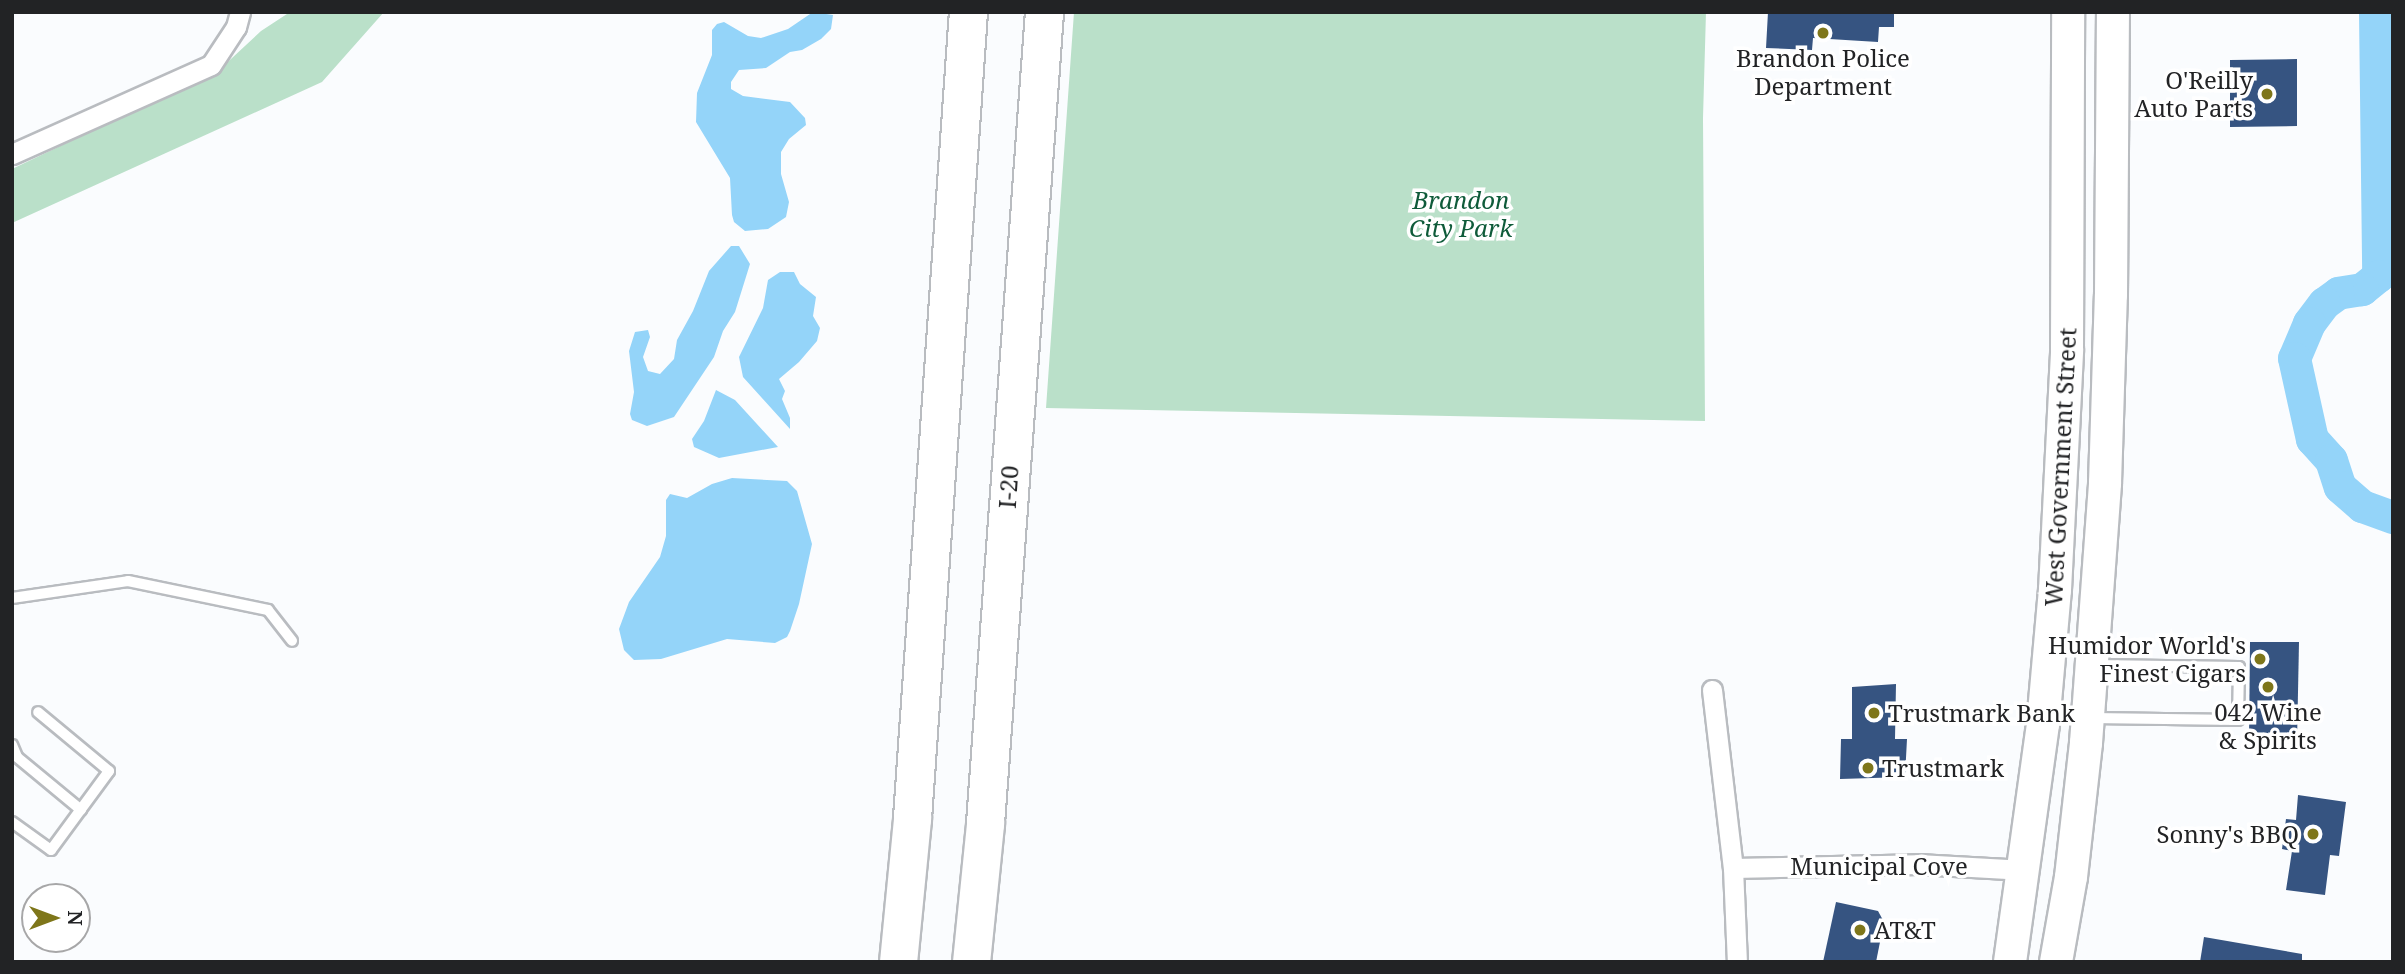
<!DOCTYPE html>
<html>
<head>
<meta charset="utf-8">
<style>
  body { margin:0 }
  #map { position:relative; width:2405px; height:974px; overflow:hidden; background:#fafcfe; font-family:"Noto Serif",serif }
  div>[style] { position:absolute }
  .green>* { inset:0; background:#bae0c9 }
  .water>* { inset:0; background:#94d4f9 }
  .river>* { height:33px; margin:-16.5px; padding:0 16.5px; transform-origin:16.5px; border-radius:16.5px; background:#94d4f9 }
  .building>* { inset:0; background:#365481 }
  .roads { filter:drop-shadow(2px 0 #b9bcc0) drop-shadow(-2px 0 #b9bcc0) drop-shadow(0 2px #b9bcc0) drop-shadow(0 -2px #b9bcc0) }
  .lane>* { height:10px; margin:-5px; padding:0 5px; transform-origin:5px; border-radius:5px; background:#fff }
  .street>* { height:19px; margin:-9.5px; padding:0 9.5px; transform-origin:9.5px; border-radius:9.5px; background:#fff }
  .primary>* { height:32px; margin:-16px; padding:0 16px; transform-origin:16px; border-radius:16px; background:#fff }
  .highway>* { height:37px; margin:-18.5px; padding:0 18.5px; transform-origin:18.5px; border-radius:18.5px; background:#fff }
  .dots>* { width:19px; height:19px; translate:-50% -50%; box-sizing:border-box; border:4px solid #fff; border-radius:50% }
  span { translate:-50% -50%; white-space:nowrap; text-align:center; line-height:1.15; -webkit-text-stroke:7px #fff; paint-order:stroke }
  .poi-label { font-size:24px; color:#222325 }
  .right { translate:-100% -50%; text-align:right }
  .left { translate:0 -50%; text-align:left }
  .park-label { font-size:24px; color:#0f5b3a; font-style:italic }
  .street-label { font-size:24px; color:#222325 }
  .frame { position:absolute; inset:0; border:14px solid #222325; pointer-events:none }
  .north { position:absolute; left:21px; top:883px; width:70px; height:70px; box-sizing:border-box; background:#fff; border:2px solid #a7a7a8; border-radius:50%; rotate:90deg; font-size:19px; font-weight:700; line-height:28px; text-align:center; color:#222325 }
  .north::after { content:''; display:block; margin:auto; width:24px; height:32px; background:#7e761a; clip-path:polygon(50% 0,100% 100%,50% 72%,0 100%) }
</style>
</head>
<body>
<div id="map">
  <div class="green">
    <i style="clip-path:polygon(290px 12px,384px 12px,322px 82px,12px 223px,12px 169px,218px 71px,261px 31px)"></i>
    <i style="clip-path:polygon(1074px 12px,1706px 12px,1703px 118px,1705px 421px,1046px 408px)"></i>
  </div>
  <div class="water">
    <i style="clip-path:polygon(813px 12px,833px 15px,831px 29px,821px 39px,802px 50px,790px 52px,766px 68px,739px 70px,731px 82px,731px 89px,743px 96px,790px 102px,805px 118px,806px 125px,789px 139px,781px 152px,781px 174px,789px 202px,786px 217px,768px 229px,745px 231px,734px 222px,732px 215px,730px 178px,696px 122px,697px 93px,712px 55px,712px 30px,717px 24px,724px 22px,748px 36px,761px 38px,788px 29px)"></i>
    <i style="clip-path:polygon(731px 246px,739px 246px,750px 264px,735px 312px,723px 331px,714px 357px,674px 417px,647px 426px,632px 420px,630px 414px,634px 392px,629px 351px,635px 332px,648px 330px,650px 337px,643px 357px,648px 371px,660px 374px,674px 359px,677px 340px,693px 311px,709px 271px)"></i>
    <i style="clip-path:polygon(780px 272px,794px 272px,800px 284px,816px 297px,813px 316px,820px 328px,817px 341px,799px 362px,779px 379px,785px 391px,782px 399px,790px 418px,790px 429px,743px 377px,739px 357px,763px 308px,768px 280px)"></i>
    <i style="clip-path:polygon(716px 390px,735px 400px,778px 447px,719px 458px,694px 447px,692px 439px,704px 421px)"></i>
    <i style="clip-path:polygon(732px 478px,787px 481px,797px 491px,812px 544px,799px 604px,790px 631px,787px 637px,775px 643px,727px 639px,661px 659px,634px 660px,624px 650px,619px 629px,629px 602px,660px 557px,666px 536px,666px 500px,670px 494px,687px 498px,712px 484px)"></i>
  </div>
  <div class="river">
    <i style="left:2375px;top:12px;width:264px;rotate:89.3deg"></i>
    <i style="left:2378px;top:276px;width:21px;rotate:141deg"></i>
    <i style="left:2362px;top:289px;width:24px;rotate:171deg"></i>
    <i style="left:2338px;top:293px;width:17px;rotate:144deg"></i>
    <i style="left:2324px;top:303px;width:25px;rotate:127deg"></i>
    <i style="left:2309px;top:323px;width:38px;rotate:113deg"></i>
    <i style="left:2294px;top:358px;width:83px;rotate:77.5deg"></i>
    <i style="left:2312px;top:439px;width:28px;rotate:48deg"></i>
    <i style="left:2331px;top:460px;width:28px;rotate:72deg"></i>
    <i style="left:2340px;top:487px;width:29px;rotate:41deg"></i>
    <i style="left:2362px;top:506px;width:33px;rotate:20deg"></i>
  </div>
  <div class="building">
    <i style="clip-path:polygon(1768px 12px,1894px 12px,1894px 27px,1879px 27px,1878px 42px,1813px 38px,1812px 50px,1766px 48px)"></i>
    <i style="clip-path:polygon(2297px 59px,2297px 126px,2230px 127px,2230px 60px)"></i>
    <i style="clip-path:polygon(2250px 642px,2299px 642px,2297px 742px,2249px 741px)"></i>
    <i style="clip-path:polygon(1896px 684px,1895px 739px,1907px 739px,1905px 777px,1840px 779px,1841px 739px,1852px 739px,1852px 687px)"></i>
    <i style="clip-path:polygon(2298px 795px,2346px 802px,2339px 856px,2330px 855px,2325px 895px,2286px 890px,2292px 851px,2282px 849px,2286px 819px,2296px 820px)"></i>
    <i style="clip-path:polygon(1836px 902px,1878px 911px,1884px 922px,1876px 962px,1823px 962px)"></i>
    <i style="clip-path:polygon(2204px 937px,2302px 954px,2302px 962px,2200px 962px)"></i>
  </div>
  <div class="roads">
    <div class="lane">
      <i style="left:12px;top:598px;width:117px;rotate:-8.3deg"></i>
      <i style="left:128px;top:581px;width:143px;rotate:11.7deg"></i>
      <i style="left:268px;top:610px;width:39px;rotate:52deg"></i>
      <i style="left:2092px;top:718px;width:146px;rotate:0.8deg"></i>
      <i style="left:2238px;top:720px;width:53px;rotate:-88.9deg"></i>
      <i style="left:2239px;top:667px;width:144px;rotate:-179.2deg"></i>
      <i style="left:12px;top:745px;width:13px;rotate:67deg"></i>
      <i style="left:17px;top:757px;width:83px;rotate:39.6deg"></i>
      <i style="left:12px;top:822px;width:48px;rotate:35.7deg"></i>
      <i style="left:51px;top:850px;width:98px;rotate:-53.7deg"></i>
      <i style="left:109px;top:771px;width:92px;rotate:-140.3deg"></i>
    </div>
    <div class="street">
      <i style="left:12px;top:154px;width:218px;rotate:-24.1deg"></i>
      <i style="left:211px;top:65px;width:45px;rotate:-56.7deg"></i>
      <i style="left:236px;top:27px;width:16px;rotate:-75deg"></i>
      <i style="left:1712px;top:690px;width:179px;rotate:83.3deg"></i>
      <i style="left:1733px;top:868px;width:94px;rotate:87.6deg"></i>
      <i style="left:1733px;top:868px;width:185px;rotate:-1.2deg"></i>
      <i style="left:1918px;top:864px;width:107px;rotate:3.2deg"></i>
    </div>
    <div class="primary">
      <i style="left:2010px;top:962px;width:240px;rotate:-82.1deg"></i>
      <i style="left:2043px;top:724px;width:135px;rotate:-84.9deg"></i>
      <i style="left:2055px;top:590px;width:241px;rotate:-87.1deg"></i>
      <i style="left:2067px;top:349px;width:337px;rotate:-89.8deg"></i>
      <i style="left:2056px;top:962px;width:86px;rotate:-80deg"></i>
      <i style="left:2071px;top:877px;width:135px;rotate:-83.6deg"></i>
      <i style="left:2086px;top:743px;width:261px;rotate:-85.8deg"></i>
      <i style="left:2105px;top:483px;width:188px;rotate:-88.2deg"></i>
      <i style="left:2111px;top:295px;width:283px;rotate:-89.6deg"></i>
    </div>
    <div class="highway">
      <i style="left:898px;top:962px;width:145px;rotate:-84.4deg"></i>
      <i style="left:912px;top:818px;width:808px;rotate:-86.03deg"></i>
      <i style="left:971px;top:962px;width:140px;rotate:-84.2deg"></i>
      <i style="left:985px;top:823px;width:813px;rotate:-85.84deg"></i>
    </div>
  </div>
  <div class="dots">
    <i style="left:1823px;top:33px;background:#7e761a"></i>
    <i style="left:2267px;top:94px;background:#7e761a"></i>
    <i style="left:2260px;top:659px;background:#7e761a"></i>
    <i style="left:2268px;top:687px;background:#7e761a"></i>
    <i style="left:1874px;top:713px;background:#7e761a"></i>
    <i style="left:1868px;top:768px;background:#7e761a"></i>
    <i style="left:2313px;top:834px;background:#7e761a"></i>
    <i style="left:1860px;top:930px;background:#7e761a"></i>
  </div>
  <div class="poi-label">
    <span style="left:1823px;top:72px">Brandon Police<br>Department</span>
    <span class="right" style="left:2253px;top:94px">O'Reilly<br>Auto Parts</span>
    <span class="right" style="left:2246px;top:659px">Humidor World's<br>Finest Cigars</span>
    <span style="left:2268px;top:726px">042 Wine<br>&amp; Spirits</span>
    <span class="left" style="left:1888px;top:713px">Trustmark Bank</span>
    <span class="left" style="left:1882px;top:768px">Trustmark</span>
    <span class="right" style="left:2299px;top:834px">Sonny's BBQ</span>
    <span class="left" style="left:1874px;top:930px">AT&amp;T</span>
  </div>
  <div class="park-label">
    <span style="left:1461px;top:214px">Brandon<br>City Park</span>
  </div>
  <div class="street-label">
    <span style="left:2060px;top:467px;rotate:-87deg">West Government Street</span>
    <span style="left:1008px;top:487px;rotate:-86deg">I-20</span>
    <span style="left:1879px;top:866px">Municipal Cove</span>
  </div>
  <div class="frame"></div>
  <div class="north">N</div>
</div>
</body>
</html>
